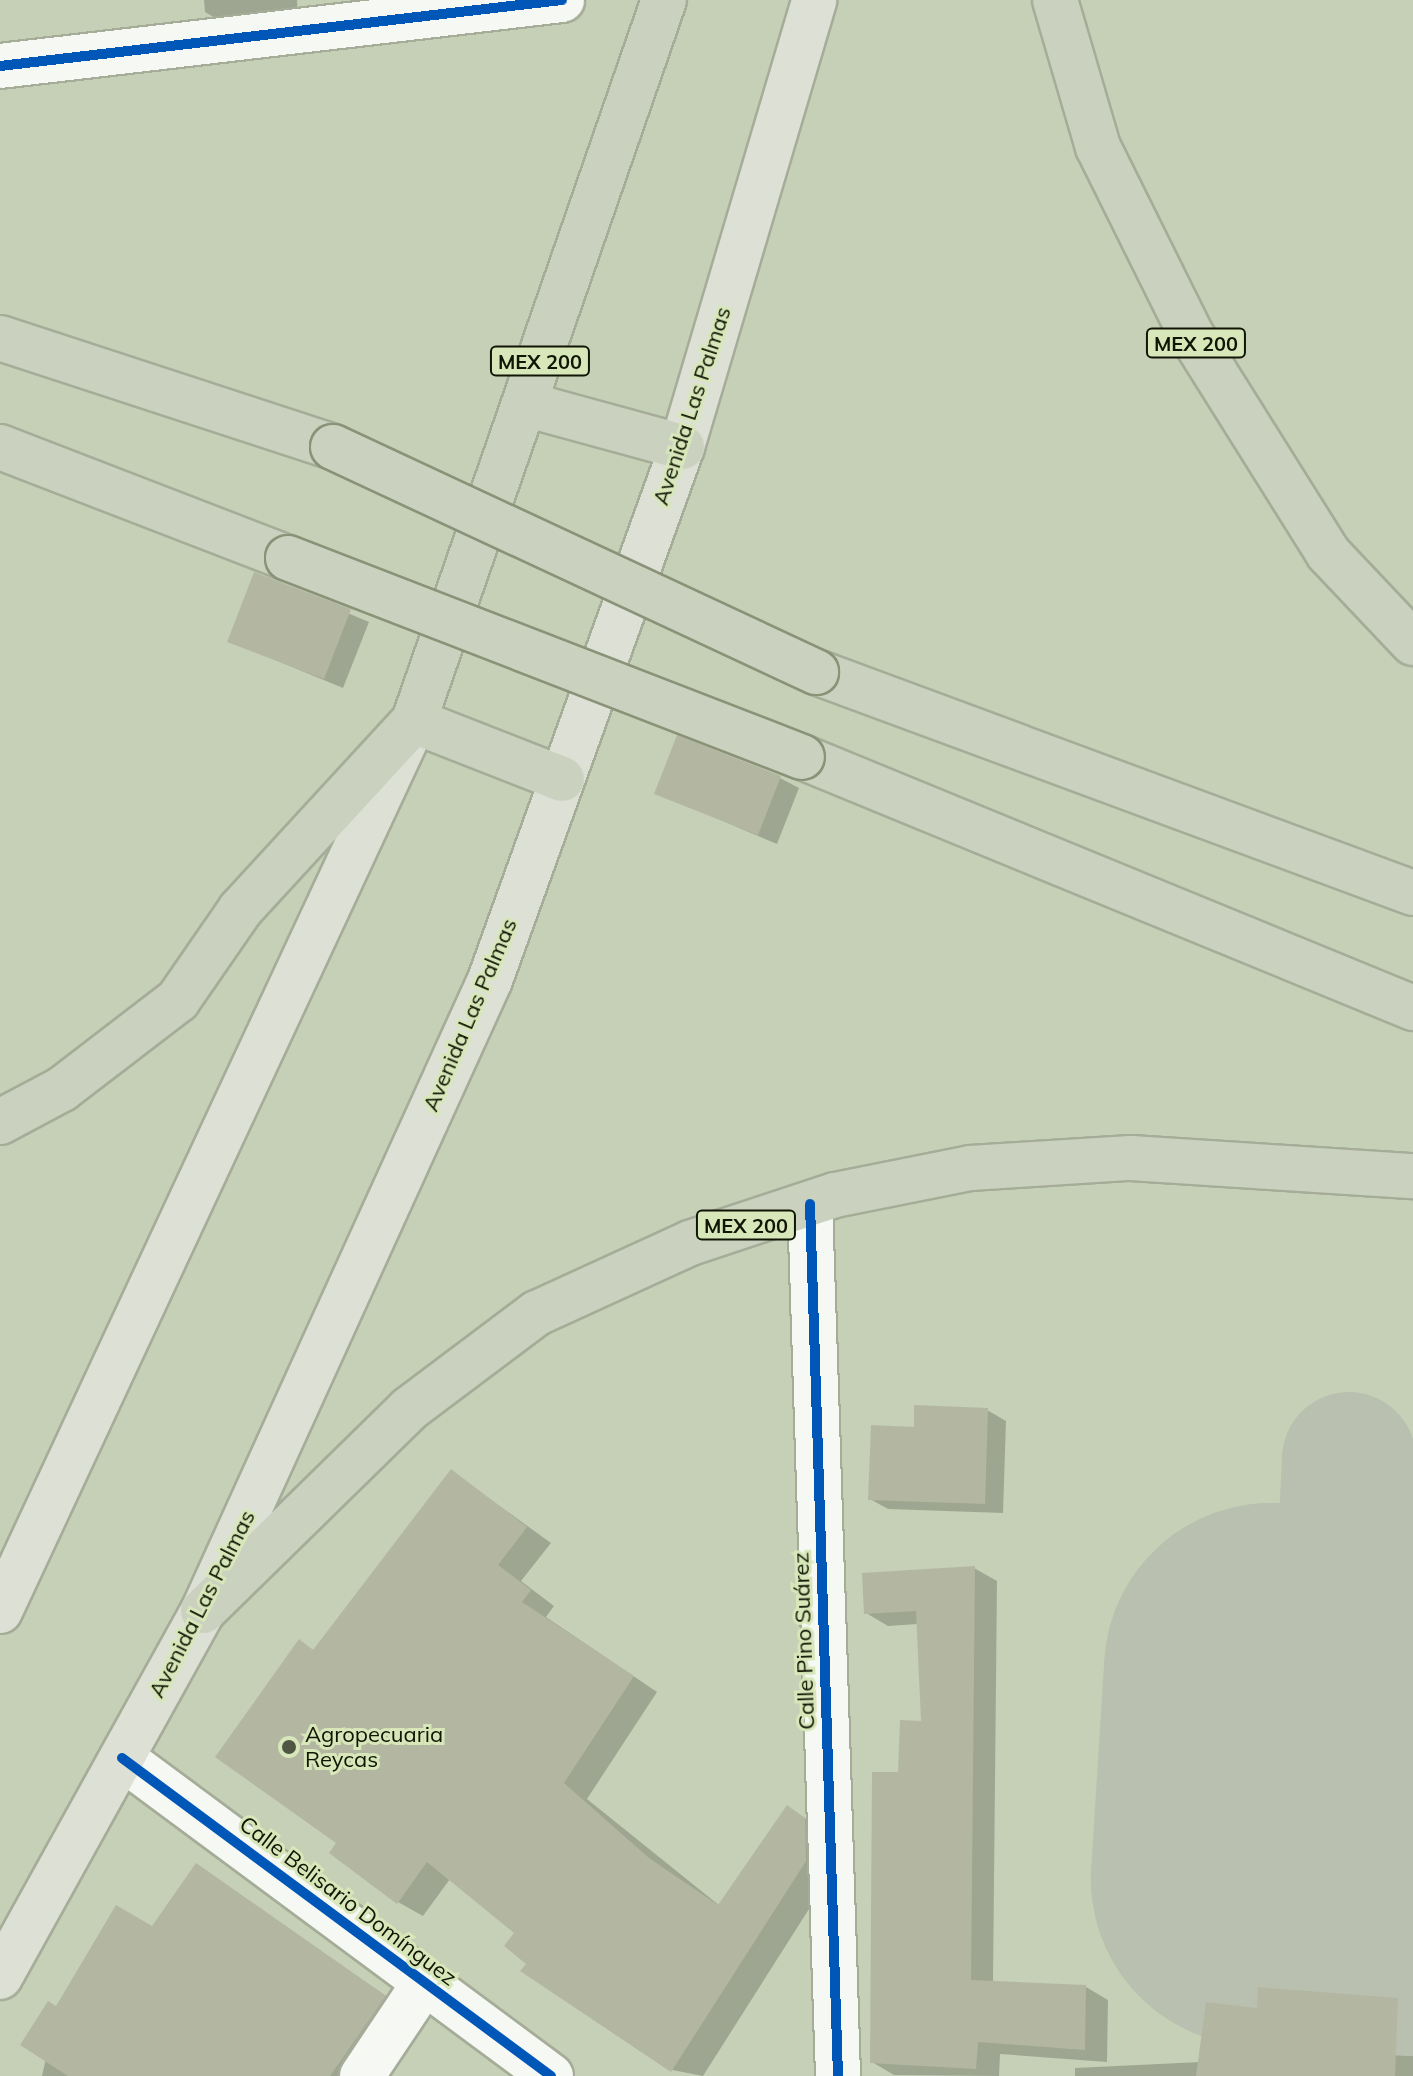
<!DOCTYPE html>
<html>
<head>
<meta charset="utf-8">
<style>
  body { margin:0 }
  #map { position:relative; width:1413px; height:2076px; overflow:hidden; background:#c6d0b6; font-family:Mulish,sans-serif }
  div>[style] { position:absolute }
  .shadow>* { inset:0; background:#0003 }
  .taxiway>* { height:134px; margin:-67px; padding:0 67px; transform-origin:67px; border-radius:67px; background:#bac0b0 }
  .runway>* { height:334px; margin:-167px; padding:0 167px; transform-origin:167px; border-radius:167px; background:#bac0b0 }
  .building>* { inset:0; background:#b3b7a2 }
  .roads { filter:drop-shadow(2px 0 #a5ac98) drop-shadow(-2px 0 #a5ac98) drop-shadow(0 2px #a5ac98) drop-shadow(0 -2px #a5ac98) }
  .minor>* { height:44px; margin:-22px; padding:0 22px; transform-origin:22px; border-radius:22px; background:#f6f8f4 }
  .major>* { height:44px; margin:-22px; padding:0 22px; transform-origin:22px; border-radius:22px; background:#dde0d5 }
  .highway>* { height:44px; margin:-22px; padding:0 22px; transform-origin:22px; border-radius:22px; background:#cbd1bf }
  .bridges { filter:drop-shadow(2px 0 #8a9278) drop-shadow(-2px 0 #8a9278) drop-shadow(0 2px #8a9278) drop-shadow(0 -2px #8a9278) }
  .highway-bridge>* { height:44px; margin:-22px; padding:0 22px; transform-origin:22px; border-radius:22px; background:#cbd1bf }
  .cycleway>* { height:10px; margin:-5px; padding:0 5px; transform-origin:5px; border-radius:5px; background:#0057b8 }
  .dots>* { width:22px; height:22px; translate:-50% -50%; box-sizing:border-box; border:4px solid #d7e7b9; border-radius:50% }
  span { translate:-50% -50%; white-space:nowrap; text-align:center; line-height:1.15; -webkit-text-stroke:6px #d7e7b9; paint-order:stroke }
  .shield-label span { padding:2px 6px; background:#d7e7b9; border:2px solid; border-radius:6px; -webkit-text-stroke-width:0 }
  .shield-label { font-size:20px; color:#101505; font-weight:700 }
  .street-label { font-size:22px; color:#101505 }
  .poi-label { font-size:22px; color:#101505 }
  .left { translate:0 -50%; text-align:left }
</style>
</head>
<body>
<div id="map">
  <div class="shadow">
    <i style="clip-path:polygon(204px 0,297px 0,298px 20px,227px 25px,205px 12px)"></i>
    <i style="clip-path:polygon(255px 574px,369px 622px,343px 688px,229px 641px)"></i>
    <i style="clip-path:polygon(780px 778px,799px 788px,777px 844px,657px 793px)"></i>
    <i style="clip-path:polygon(987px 1410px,1006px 1421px,1003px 1513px,888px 1509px,870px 1499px,916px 1429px)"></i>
    <i style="clip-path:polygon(451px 1471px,551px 1543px,521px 1581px,554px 1606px,546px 1617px,657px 1692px,587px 1799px,720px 1906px,787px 1808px,812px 1822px,830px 1876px,703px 2076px,672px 2070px,523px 1970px,528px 1963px,517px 1933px,450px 1879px,423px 1916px,398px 1902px,339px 1843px,299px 1642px,315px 1651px)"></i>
    <i style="clip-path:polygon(974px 1568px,997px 1581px,993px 1983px,1086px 1987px,1108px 2000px,1107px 2062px,1000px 2054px,999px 2076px,894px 2075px,872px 2062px,900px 1774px,924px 1723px,918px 1624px,888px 1626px,866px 1613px)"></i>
    <i style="clip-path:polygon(197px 1866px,405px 2009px,359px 2076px,42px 2076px,57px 2009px,153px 1929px)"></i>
    <i style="clip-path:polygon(1398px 1999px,1413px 2008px,1413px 2076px,1075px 2076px,1075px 2068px,1200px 2062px,1259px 2010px)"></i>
  </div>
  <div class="taxiway">
    <i style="left:1349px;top:1459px;width:243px;rotate:92.8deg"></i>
    <i style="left:1337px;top:1702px;width:50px;rotate:67.6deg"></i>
    <i style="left:1356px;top:1748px;width:70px;rotate:35.1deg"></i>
  </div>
  <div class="runway">
    <i style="left:1413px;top:1680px;width:142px;rotate:-176deg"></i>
    <i style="left:1271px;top:1670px;width:209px;rotate:93.6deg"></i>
    <i style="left:1258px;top:1879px;width:155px;rotate:3.7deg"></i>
  </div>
  <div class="building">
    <i style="clip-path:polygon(254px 572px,351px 609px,324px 679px,227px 642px)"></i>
    <i style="clip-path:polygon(677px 735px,781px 776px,758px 835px,654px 794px)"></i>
    <i style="clip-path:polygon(914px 1405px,988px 1408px,985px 1504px,868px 1500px,871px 1425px,914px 1427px)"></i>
    <i style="clip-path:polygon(451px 1469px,527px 1527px,498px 1565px,531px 1590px,522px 1602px,634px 1676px,564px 1783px,649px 1858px,718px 1905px,787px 1805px,805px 1818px,806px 1861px,671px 2072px,520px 1971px,526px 1964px,504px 1946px,514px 1933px,427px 1862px,397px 1904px,329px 1853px,336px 1843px,215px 1757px,299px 1639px,313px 1650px)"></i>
    <i style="clip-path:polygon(975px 1566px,971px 1980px,1086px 1985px,1085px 2050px,978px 2042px,976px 2069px,870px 2063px,872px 1772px,898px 1772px,900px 1720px,921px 1721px,916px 1611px,864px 1614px,862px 1573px)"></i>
    <i style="clip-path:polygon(196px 1863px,386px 1996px,330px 2076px,68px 2076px,20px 2045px,48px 2001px,56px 2006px,116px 1905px,152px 1926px)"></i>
    <i style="clip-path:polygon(1258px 1987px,1398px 1998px,1395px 2076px,1196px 2076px,1206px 2002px,1257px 2008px)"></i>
  </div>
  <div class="roads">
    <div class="minor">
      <i style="left:0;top:66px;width:566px;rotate:-6.7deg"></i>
      <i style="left:810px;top:1204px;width:872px;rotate:88.16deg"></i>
      <i style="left:122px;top:1758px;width:534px;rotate:36.55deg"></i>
      <i style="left:362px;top:2076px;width:113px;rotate:-56.2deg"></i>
    </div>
    <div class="major">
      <i style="left:0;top:1611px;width:971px;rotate:-65.02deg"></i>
      <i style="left:0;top:1977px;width:419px;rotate:-61deg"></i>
      <i style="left:203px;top:1611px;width:693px;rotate:-65.54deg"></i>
      <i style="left:490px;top:980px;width:567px;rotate:-70.19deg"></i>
      <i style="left:682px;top:447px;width:466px;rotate:-73.5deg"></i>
    </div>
    <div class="highway">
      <i style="left:1055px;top:0;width:153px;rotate:73.7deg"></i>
      <i style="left:1098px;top:147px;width:211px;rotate:63.6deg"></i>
      <i style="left:1192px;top:336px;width:256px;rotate:57.9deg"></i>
      <i style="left:1328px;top:553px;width:124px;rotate:46.6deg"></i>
      <i style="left:0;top:338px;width:350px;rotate:18.1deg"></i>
      <i style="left:525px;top:404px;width:163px;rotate:15.3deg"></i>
      <i style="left:0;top:447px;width:309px;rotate:21.1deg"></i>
      <i style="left:816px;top:672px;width:637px;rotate:20.31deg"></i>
      <i style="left:414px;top:721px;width:159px;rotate:21.4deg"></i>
      <i style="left:802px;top:757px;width:661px;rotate:22.33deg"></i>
      <i style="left:0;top:1122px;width:70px;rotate:-28deg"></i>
      <i style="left:62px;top:1089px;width:146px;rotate:-37.5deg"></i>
      <i style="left:178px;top:1000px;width:109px;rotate:-55.4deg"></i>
      <i style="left:240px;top:910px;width:257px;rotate:-47.4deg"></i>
      <i style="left:414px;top:721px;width:763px;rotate:-70.88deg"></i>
      <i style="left:203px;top:1611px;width:289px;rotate:-44.4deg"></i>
      <i style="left:409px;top:1409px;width:160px;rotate:-36.9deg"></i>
      <i style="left:537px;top:1313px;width:168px;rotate:-24.6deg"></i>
      <i style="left:690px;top:1243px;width:153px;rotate:-18.3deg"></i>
      <i style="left:835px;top:1195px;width:138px;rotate:-11.3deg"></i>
      <i style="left:970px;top:1168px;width:161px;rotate:-3.6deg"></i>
      <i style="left:1131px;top:1158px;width:283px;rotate:3.7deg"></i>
    </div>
  </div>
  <div class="bridges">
    <div class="highway-bridge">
      <i style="left:333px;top:447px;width:533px;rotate:24.98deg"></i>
      <i style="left:288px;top:558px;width:551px;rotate:21.16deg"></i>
    </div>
  </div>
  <div class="cycleway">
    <i style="left:0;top:66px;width:566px;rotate:-6.7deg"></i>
    <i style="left:810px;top:1204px;width:872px;rotate:88.16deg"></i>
    <i style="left:122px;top:1758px;width:534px;rotate:36.55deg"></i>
  </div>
  <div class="dots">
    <i style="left:289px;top:1747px;background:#505643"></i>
  </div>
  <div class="shield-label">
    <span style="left:1196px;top:343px">MEX 200</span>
    <span style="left:540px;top:361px">MEX 200</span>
    <span style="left:746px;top:1225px">MEX 200</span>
  </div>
  <div class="street-label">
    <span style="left:692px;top:406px;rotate:-72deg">Avenida Las Palmas</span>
    <span style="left:470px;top:1015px;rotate:-67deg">Avenida Las Palmas</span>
    <span style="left:202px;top:1604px;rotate:-63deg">Avenida Las Palmas</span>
    <span style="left:804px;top:1641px;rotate:-92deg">Calle Pino Suárez</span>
    <span style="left:348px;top:1901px;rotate:37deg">Calle Belisario Domínguez</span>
  </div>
  <div class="poi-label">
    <span class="left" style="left:305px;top:1747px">Agropecuaria<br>Reycas</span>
  </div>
</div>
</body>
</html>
